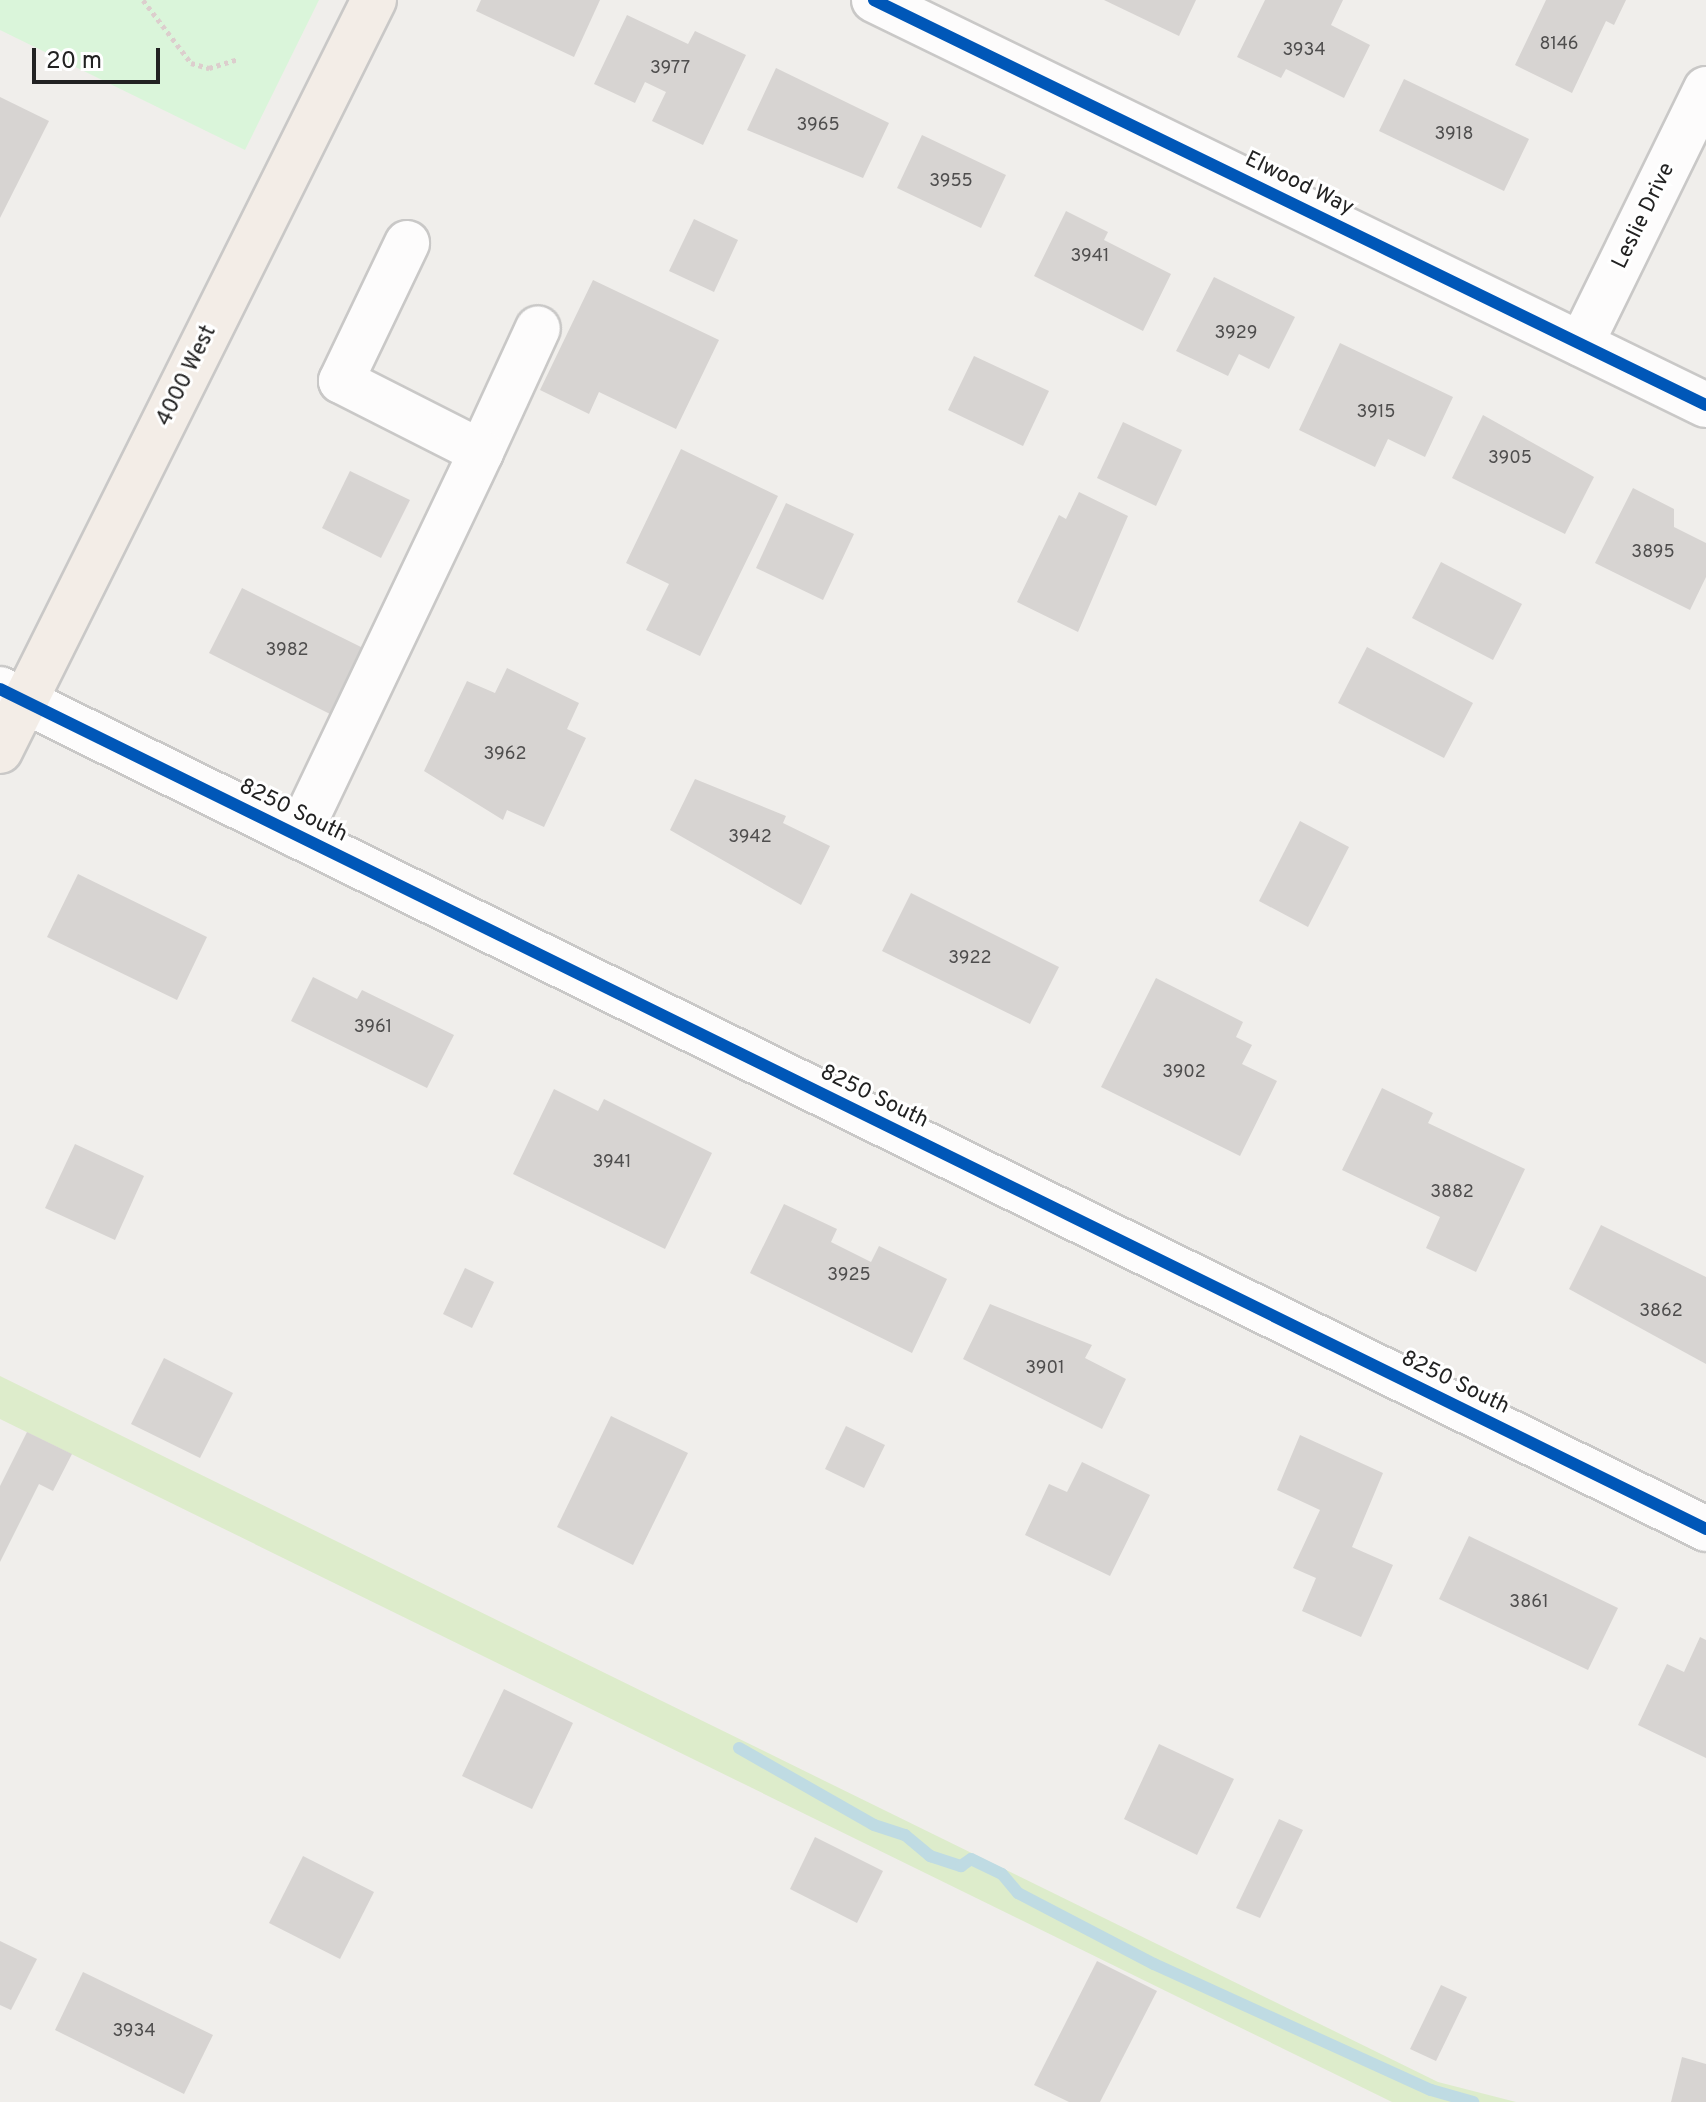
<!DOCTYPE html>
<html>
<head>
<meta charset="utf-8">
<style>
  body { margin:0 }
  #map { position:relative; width:1706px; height:2102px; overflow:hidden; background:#f0eeeb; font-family:Overpass,sans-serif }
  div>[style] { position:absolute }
  .grass>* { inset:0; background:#ddeccb }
  .park>* { inset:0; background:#daf5da }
  .stream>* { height:12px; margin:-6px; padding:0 6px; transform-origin:6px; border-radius:6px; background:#bfdbe3 }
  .building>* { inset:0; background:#d7d4d2 }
  .path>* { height:5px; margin-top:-2.5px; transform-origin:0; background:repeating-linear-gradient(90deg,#dccecd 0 4px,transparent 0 8px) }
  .roads { filter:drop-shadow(2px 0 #c9c8c7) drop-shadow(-2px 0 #c9c8c7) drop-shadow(0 2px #c9c8c7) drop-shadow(0 -2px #c9c8c7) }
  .minor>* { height:44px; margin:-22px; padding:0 22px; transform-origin:22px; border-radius:22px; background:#fdfcfc }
  .major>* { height:44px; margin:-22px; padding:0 22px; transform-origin:22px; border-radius:22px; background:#f3ede7 }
  .cycleway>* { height:12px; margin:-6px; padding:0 6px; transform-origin:6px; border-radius:6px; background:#0057b8 }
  span { translate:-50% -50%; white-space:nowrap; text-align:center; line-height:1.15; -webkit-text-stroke:6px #fff; paint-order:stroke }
  .number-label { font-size:18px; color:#4f4e4e }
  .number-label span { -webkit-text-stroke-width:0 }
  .street-label { font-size:22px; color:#222 }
  .scale { position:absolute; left:32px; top:48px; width:128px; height:36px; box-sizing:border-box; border:4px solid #222; border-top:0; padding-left:10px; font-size:24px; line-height:28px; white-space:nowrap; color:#222; -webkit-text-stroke:6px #fff; paint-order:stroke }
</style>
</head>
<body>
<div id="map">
  <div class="grass">
    <i style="clip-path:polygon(0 1376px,1438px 2082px,1516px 2102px,1392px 2102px,0 1419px)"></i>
  </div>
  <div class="park">
    <i style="clip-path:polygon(0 0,319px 0,245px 150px,0 30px)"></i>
  </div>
  <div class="stream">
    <i style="left:739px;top:1748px;width:155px;rotate:29.7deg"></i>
    <i style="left:874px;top:1825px;width:33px;rotate:18deg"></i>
    <i style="left:905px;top:1835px;width:33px;rotate:40deg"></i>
    <i style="left:930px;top:1856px;width:33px;rotate:18deg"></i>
    <i style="left:961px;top:1866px;width:12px;rotate:-35deg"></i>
    <i style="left:971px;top:1859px;width:34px;rotate:26deg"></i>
    <i style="left:1002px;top:1874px;width:25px;rotate:50deg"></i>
    <i style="left:1018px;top:1893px;width:153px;rotate:27.6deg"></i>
    <i style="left:1154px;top:1964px;width:304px;rotate:24.5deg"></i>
    <i style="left:1431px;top:2090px;width:44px;rotate:15.9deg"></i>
  </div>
  <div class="building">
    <i style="clip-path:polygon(481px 0,600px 0,574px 57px,476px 11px)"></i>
    <i style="clip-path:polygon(1104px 0,1196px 0,1179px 36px)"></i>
    <i style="clip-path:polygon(1265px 0,1343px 0,1331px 25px,1370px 45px,1344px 98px,1286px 69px,1281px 78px,1237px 57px)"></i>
    <i style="clip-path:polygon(1546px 0,1626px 0,1614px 25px,1606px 21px,1572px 93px,1515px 65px)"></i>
    <i style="clip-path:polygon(627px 15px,688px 44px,695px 31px,746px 55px,703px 145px,652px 121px,666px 92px,645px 82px,635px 103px,594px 84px)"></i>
    <i style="clip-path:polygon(776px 68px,889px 123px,863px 178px,747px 130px)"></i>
    <i style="clip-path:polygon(1404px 79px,1529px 139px,1504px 191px,1379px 131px)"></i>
    <i style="clip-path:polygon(0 97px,49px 121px,0 218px)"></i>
    <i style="clip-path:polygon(922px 135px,1006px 175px,981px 228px,897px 188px)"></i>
    <i style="clip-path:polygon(1066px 211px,1108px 232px,1104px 240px,1171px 274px,1143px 331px,1034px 276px)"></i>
    <i style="clip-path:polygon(694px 219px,738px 240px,714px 292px,669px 271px)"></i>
    <i style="clip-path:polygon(1214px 277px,1295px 317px,1269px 369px,1239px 354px,1228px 376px,1176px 351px)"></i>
    <i style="clip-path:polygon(593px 280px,719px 340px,676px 429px,599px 392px,589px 414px,540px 390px)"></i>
    <i style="clip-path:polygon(1340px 343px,1453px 397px,1425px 457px,1388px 439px,1375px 467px,1299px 430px)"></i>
    <i style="clip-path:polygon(974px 356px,1049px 391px,1023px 446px,948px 410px)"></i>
    <i style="clip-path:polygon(1483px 415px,1594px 477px,1565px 534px,1452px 478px)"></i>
    <i style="clip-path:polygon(1123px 422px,1182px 450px,1156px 506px,1097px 478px)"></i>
    <i style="clip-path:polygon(681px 449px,778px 496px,700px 656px,646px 630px,669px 584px,626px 563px)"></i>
    <i style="clip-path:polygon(350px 471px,410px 500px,381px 558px,322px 528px)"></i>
    <i style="clip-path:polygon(1633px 488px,1674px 509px,1674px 527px,1706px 543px,1706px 577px,1690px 610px,1595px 563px)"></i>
    <i style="clip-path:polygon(1079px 492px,1128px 516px,1078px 632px,1017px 602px,1059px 515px,1066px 519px)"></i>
    <i style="clip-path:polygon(786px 503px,854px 534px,823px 600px,756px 568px)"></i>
    <i style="clip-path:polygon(1441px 562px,1522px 604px,1493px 660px,1412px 618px)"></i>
    <i style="clip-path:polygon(242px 588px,365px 649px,332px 715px,209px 653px)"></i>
    <i style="clip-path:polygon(1367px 647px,1473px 703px,1444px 758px,1338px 703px)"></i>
    <i style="clip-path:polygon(507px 668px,579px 703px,567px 729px,586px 738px,544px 827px,507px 810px,503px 820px,424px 771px,467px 681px,495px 693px)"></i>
    <i style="clip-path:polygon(695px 779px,786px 816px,783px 823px,830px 846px,801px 905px,670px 830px)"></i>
    <i style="clip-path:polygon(1300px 821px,1349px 847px,1308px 927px,1259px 901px)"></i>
    <i style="clip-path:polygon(78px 874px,207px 937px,177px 1000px,47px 937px)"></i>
    <i style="clip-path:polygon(911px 893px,1059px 967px,1030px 1024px,882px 951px)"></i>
    <i style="clip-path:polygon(313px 977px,357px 999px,362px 990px,454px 1035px,427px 1088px,291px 1021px)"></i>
    <i style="clip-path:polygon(1156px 978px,1243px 1022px,1236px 1037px,1252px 1045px,1242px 1064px,1277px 1081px,1240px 1156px,1101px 1087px)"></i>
    <i style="clip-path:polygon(1382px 1088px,1433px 1113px,1428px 1123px,1525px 1169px,1476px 1272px,1426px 1248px,1440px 1217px,1342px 1170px)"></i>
    <i style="clip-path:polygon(554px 1089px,598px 1111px,604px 1099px,712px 1153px,665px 1249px,513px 1174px)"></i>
    <i style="clip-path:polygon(75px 1144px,144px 1176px,115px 1240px,45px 1208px)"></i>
    <i style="clip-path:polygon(784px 1204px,837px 1229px,831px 1242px,871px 1262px,879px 1246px,947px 1279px,912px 1353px,750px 1273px)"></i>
    <i style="clip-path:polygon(1601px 1225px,1706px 1277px,1706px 1364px,1569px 1289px)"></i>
    <i style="clip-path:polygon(465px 1268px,494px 1282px,472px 1328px,443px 1314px)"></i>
    <i style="clip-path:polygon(990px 1304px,1092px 1345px,1085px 1358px,1126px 1379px,1102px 1429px,963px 1359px)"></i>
    <i style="clip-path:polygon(164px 1358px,233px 1393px,200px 1458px,131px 1424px)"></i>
    <i style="clip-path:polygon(611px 1416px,688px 1453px,633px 1565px,557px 1527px)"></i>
    <i style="clip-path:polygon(846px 1426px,885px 1445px,864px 1488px,825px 1469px)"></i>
    <i style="clip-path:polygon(27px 1432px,72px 1454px,53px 1491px,39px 1484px,0 1562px,0 1486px)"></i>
    <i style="clip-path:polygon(1300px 1435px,1383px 1473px,1352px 1547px,1393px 1565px,1361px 1637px,1302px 1611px,1316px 1578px,1293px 1568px,1320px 1510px,1277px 1490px)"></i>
    <i style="clip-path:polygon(1082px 1462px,1150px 1495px,1110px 1576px,1025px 1535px,1049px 1484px,1067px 1492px)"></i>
    <i style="clip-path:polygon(1469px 1536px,1618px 1608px,1588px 1670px,1439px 1599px)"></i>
    <i style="clip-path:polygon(1700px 1637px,1706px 1640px,1706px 1758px,1638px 1725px,1667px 1664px,1684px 1672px)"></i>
    <i style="clip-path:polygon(504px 1689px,573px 1723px,532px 1809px,462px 1776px)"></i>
    <i style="clip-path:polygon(1159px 1744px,1234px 1779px,1197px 1855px,1124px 1819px)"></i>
    <i style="clip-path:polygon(1279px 1819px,1303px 1830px,1260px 1918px,1236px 1908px)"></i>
    <i style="clip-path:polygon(815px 1837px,883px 1871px,857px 1923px,790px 1889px)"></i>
    <i style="clip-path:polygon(303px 1856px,374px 1892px,340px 1959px,269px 1923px)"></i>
    <i style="clip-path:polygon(0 1941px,37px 1959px,11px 2010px,0 2005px)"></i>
    <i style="clip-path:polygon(1097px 1961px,1157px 1991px,1100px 2102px,1069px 2102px,1034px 2085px)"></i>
    <i style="clip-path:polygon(83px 1972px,213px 2035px,184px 2094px,55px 2030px)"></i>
    <i style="clip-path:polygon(1441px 1985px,1467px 1997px,1436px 2061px,1410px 2049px)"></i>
    <i style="clip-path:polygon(1682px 2057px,1706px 2064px,1706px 2102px,1671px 2102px)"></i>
  </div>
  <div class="path">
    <i style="left:143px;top:0;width:79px;rotate:52.7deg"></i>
    <i style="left:191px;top:63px;width:19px;rotate:16deg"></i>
    <i style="left:209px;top:68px;width:31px;rotate:-17deg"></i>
  </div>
  <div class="roads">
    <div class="minor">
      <i style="left:874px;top:0;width:925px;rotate:25.96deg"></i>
      <i style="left:1581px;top:344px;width:284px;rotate:-63.9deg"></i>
      <i style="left:481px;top:452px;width:136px;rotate:-65.3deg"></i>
      <i style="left:0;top:689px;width:1902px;rotate:26.21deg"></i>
      <i style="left:298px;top:836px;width:425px;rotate:-64.5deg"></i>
      <i style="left:481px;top:452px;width:157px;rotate:-153.1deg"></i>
      <i style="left:341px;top:381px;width:153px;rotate:-64.4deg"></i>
    </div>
    <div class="major">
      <i style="left:0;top:751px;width:839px;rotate:-63.53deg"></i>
    </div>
  </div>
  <div class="cycleway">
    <i style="left:874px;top:0;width:925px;rotate:25.96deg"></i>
    <i style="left:0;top:689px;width:1902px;rotate:26.21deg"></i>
  </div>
  <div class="number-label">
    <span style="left:1559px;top:45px">8146</span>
    <span style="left:1304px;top:51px">3934</span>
    <span style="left:670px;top:69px">3977</span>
    <span style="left:818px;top:126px">3965</span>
    <span style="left:1454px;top:135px">3918</span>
    <span style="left:951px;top:182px">3955</span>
    <span style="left:1090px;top:257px">3941</span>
    <span style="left:1236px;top:334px">3929</span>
    <span style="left:1376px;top:413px">3915</span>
    <span style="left:1510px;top:459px">3905</span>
    <span style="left:1653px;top:553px">3895</span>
    <span style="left:287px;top:651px">3982</span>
    <span style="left:505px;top:755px">3962</span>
    <span style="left:750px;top:838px">3942</span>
    <span style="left:970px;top:959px">3922</span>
    <span style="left:373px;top:1028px">3961</span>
    <span style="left:1184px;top:1073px">3902</span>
    <span style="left:612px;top:1163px">3941</span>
    <span style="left:1452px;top:1193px">3882</span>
    <span style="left:849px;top:1276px">3925</span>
    <span style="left:1661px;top:1312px">3862</span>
    <span style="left:1045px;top:1369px">3901</span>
    <span style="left:1529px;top:1603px">3861</span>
    <span style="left:134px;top:2032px">3934</span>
  </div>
  <div class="street-label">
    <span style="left:1299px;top:184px;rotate:26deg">Elwood Way</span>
    <span style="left:1644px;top:216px;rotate:-64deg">Leslie Drive</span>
    <span style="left:187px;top:376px;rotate:-64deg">4000 West</span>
    <span style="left:293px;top:811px;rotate:26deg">8250 South</span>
    <span style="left:874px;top:1097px;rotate:26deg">8250 South</span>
    <span style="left:1455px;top:1383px;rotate:26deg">8250 South</span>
  </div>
  <div class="scale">20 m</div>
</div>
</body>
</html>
